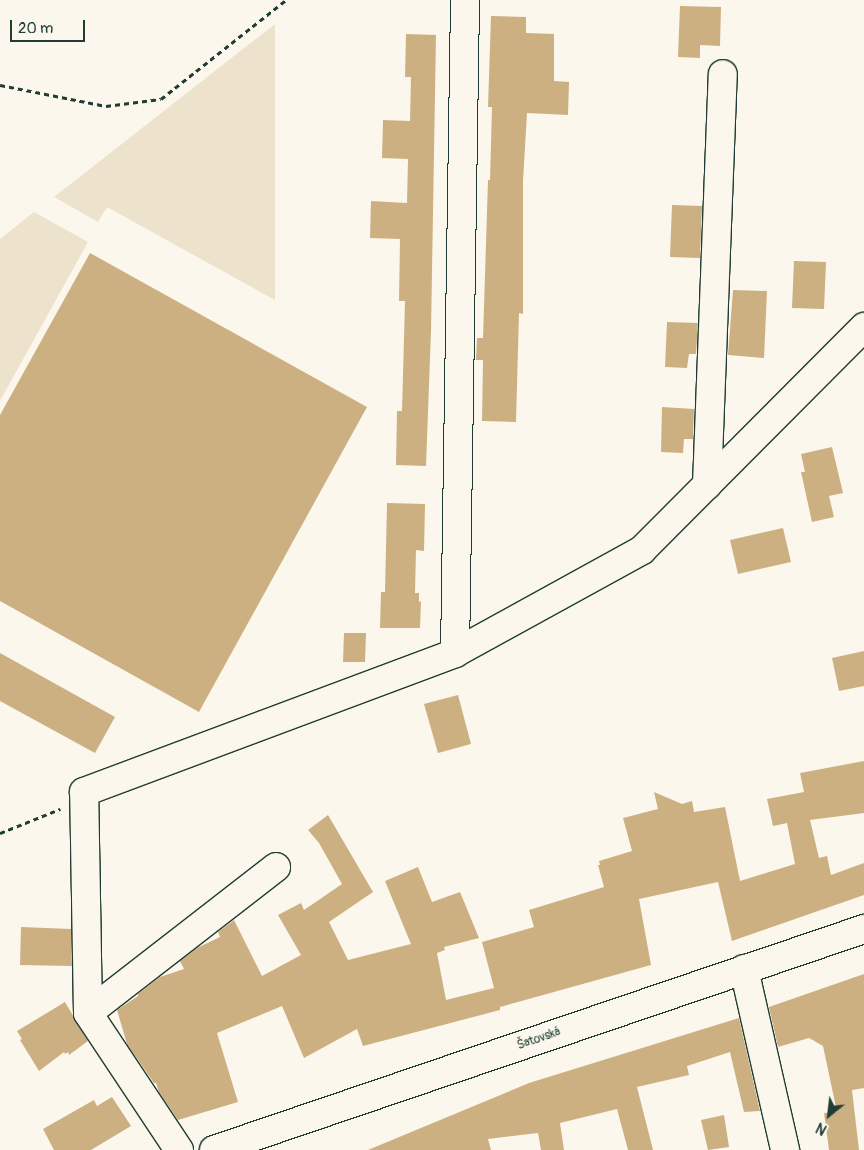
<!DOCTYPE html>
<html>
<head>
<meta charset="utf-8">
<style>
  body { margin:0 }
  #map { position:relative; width:864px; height:1150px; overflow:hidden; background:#fbf7ec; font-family:Pangolin,sans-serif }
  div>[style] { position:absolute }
  .built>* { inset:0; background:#ede2cc }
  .building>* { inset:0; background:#cdb082 }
  .path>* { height:3px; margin-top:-1.5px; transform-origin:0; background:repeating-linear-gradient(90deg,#1f3d34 0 5px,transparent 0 9px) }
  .roads { filter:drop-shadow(1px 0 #1f3d34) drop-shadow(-1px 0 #1f3d34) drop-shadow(0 1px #1f3d34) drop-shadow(0 -1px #1f3d34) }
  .minor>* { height:28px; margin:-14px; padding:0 14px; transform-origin:14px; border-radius:14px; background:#fbf7ec }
  .major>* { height:28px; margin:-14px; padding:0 14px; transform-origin:14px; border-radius:14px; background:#fbf7ec }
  span { translate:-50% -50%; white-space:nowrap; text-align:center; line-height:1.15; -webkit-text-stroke:4px #fbf7ec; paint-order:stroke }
  .street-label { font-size:12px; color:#1f3d34 }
  .north { position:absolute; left:804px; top:1090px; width:50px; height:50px; -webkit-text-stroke:4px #fbf7ec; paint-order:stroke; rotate:209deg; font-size:14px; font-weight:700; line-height:20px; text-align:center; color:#1f3d34 }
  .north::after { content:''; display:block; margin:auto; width:18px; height:22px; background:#1f3d34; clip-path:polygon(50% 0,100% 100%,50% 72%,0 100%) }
  .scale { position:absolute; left:10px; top:20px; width:75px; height:22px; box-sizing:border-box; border:2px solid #1f3d34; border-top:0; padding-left:6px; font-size:15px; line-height:18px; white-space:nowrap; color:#1f3d34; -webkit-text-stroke:4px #fbf7ec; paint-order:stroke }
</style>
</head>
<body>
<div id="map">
  <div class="built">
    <i style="clip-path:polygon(275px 24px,275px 300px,107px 207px,98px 222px,54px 197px)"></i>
    <i style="clip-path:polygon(34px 212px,88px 242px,0 401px,0 239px)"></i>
  </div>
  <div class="building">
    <i style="clip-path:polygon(680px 6px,721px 7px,720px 46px,700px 45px,700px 58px,678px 57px)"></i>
    <i style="clip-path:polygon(491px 16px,526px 17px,526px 33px,554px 34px,554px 81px,569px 82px,568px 115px,527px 113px,523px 181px,523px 314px,519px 313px,516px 422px,482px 421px,483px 360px,476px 360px,477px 338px,483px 338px,488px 180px,490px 180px,492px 107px,488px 107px)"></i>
    <i style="clip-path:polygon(406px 34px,436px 35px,431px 331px,426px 466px,396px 465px,397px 411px,402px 411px,405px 301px,399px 301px,400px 239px,370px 238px,371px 201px,407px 203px,408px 159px,382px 158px,383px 120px,410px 121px,411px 77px,405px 77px)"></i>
    <i style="clip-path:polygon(672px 205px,702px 206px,700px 258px,670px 257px)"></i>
    <i style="clip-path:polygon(90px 253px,367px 407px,199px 712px,0 601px,0 415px)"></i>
    <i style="clip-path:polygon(794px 261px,826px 262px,824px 309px,792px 308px)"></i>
    <i style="clip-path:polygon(733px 290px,767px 291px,764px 358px,728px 355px)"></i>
    <i style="clip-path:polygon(667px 322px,698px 323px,696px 354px,689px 354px,687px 368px,665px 367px)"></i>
    <i style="clip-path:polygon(662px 407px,694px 409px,693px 439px,684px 439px,683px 453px,661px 452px)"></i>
    <i style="clip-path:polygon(832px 447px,843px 493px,829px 496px,834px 517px,812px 522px,801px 472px,805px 472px,801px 454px)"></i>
    <i style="clip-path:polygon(387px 503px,425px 504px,424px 551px,416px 550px,415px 593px,419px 593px,419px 602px,421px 601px,420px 628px,380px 628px,381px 592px,385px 592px)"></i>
    <i style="clip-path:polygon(783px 528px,791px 562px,738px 574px,730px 540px)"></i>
    <i style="clip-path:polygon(344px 633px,366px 633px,365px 662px,343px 662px)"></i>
    <i style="clip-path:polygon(864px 651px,864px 686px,839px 691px,832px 658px)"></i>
    <i style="clip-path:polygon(0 653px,115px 717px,95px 753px,0 701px)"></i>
    <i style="clip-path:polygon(458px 695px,471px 744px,438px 753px,424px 704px)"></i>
    <i style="clip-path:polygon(864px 761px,864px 813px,810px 820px,819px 858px,827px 856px,831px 875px,864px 863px,864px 895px,732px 941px,718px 882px,639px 899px,651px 965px,500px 1007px,500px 1010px,363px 1046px,357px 1029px,304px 1058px,282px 1006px,217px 1033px,238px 1102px,178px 1120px,159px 1092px,156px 1083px,154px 1083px,127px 1044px,117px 1010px,138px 996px,138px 994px,160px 977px,184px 969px,180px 961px,197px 948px,220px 937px,218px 932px,233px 921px,234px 920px,262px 976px,301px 955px,278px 915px,301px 903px,304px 910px,342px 884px,319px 843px,308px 830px,328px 815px,373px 892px,329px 922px,348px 960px,411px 944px,385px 881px,418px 867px,432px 902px,460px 892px,479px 938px,444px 947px,445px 950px,437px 953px,446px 1000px,494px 988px,482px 942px,534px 927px,529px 910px,604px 887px,598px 865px,600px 865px,599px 861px,632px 851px,623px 818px,658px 809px,654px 792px,682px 804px,692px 801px,694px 812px,725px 807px,740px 881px,795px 864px,787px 823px,773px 826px,767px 799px,804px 792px,800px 773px)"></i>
    <i style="clip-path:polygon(21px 927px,71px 929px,72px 966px,20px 965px)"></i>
    <i style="clip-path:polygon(864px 974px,864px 1088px,852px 1090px,859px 1150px,829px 1150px,824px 1113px,837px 1112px,823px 1046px,809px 1038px,778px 1047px,769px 1007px)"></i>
    <i style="clip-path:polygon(65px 1002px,88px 1041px,69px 1055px,68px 1052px,65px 1054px,64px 1052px,39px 1071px,20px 1040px,22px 1039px,17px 1031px)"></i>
    <i style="clip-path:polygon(739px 1018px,760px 1111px,744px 1112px,730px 1052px,687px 1066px,689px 1075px,637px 1087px,653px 1150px,628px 1150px,617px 1109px,560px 1123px,564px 1150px,541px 1150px,538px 1133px,488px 1139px,491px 1150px,368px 1150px,529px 1083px)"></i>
    <i style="clip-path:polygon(112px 1097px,131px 1126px,91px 1150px,54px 1150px,43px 1129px,94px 1100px,97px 1106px)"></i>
    <i style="clip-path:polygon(724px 1115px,729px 1147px,708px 1150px,701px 1120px)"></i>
  </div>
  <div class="path">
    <i style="left:0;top:85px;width:108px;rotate:11.2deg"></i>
    <i style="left:106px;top:106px;width:55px;rotate:-7.3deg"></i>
    <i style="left:161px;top:99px;width:159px;rotate:-38.4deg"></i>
    <i style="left:0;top:833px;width:65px;rotate:-21.8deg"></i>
  </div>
  <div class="roads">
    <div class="minor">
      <i style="left:707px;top:485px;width:411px;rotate:-87.8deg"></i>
      <i style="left:455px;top:653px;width:653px;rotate:-89.12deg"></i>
      <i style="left:744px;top:969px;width:186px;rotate:77.2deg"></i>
      <i style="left:88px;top:1013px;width:238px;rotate:-37.8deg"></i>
      <i style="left:179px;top:1150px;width:164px;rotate:-123.6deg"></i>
      <i style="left:88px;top:1013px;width:221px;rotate:-91deg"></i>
      <i style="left:84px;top:792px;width:396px;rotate:-20.5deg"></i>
      <i style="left:455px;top:653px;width:213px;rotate:-28.8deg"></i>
      <i style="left:642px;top:550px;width:315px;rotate:-45.1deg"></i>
    </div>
    <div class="major">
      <i style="left:214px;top:1150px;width:687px;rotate:-18.78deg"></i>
    </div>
  </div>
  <div class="street-label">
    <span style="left:539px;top:1039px;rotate:-19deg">Šatovská</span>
  </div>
  <div class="north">N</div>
  <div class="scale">20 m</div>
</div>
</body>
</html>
